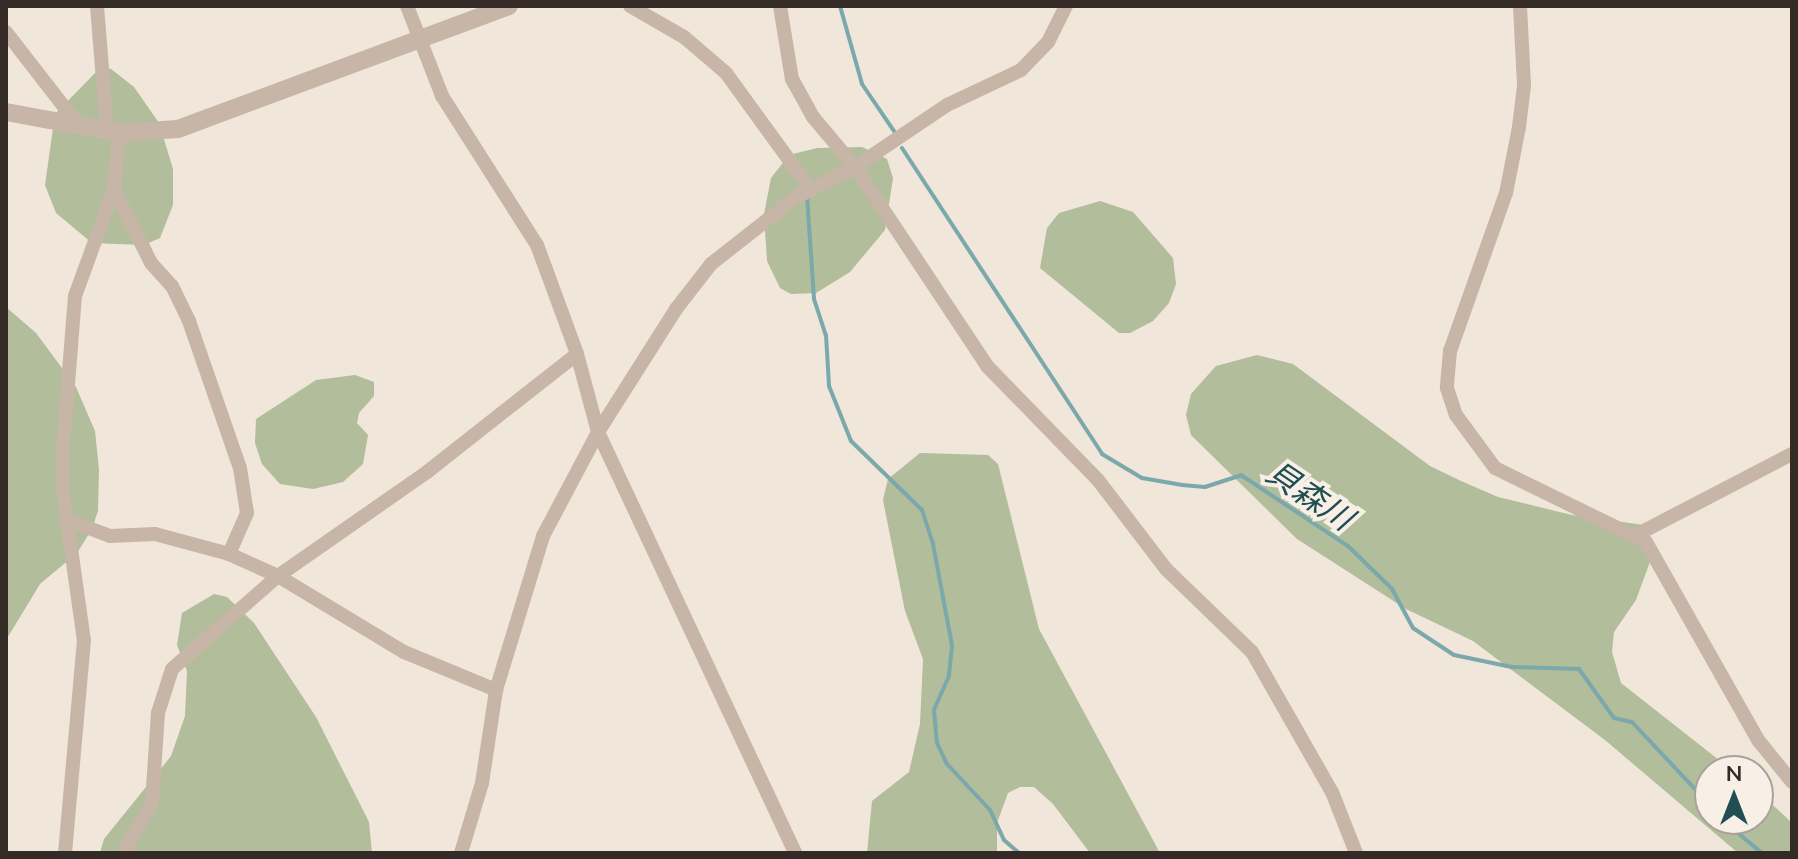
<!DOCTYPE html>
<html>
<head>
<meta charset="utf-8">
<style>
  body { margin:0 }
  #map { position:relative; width:1798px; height:859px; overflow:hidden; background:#f0e6da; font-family:Mulish,"Noto Sans JP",sans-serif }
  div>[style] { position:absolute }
  .green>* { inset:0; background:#b1bd9b }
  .stream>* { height:4px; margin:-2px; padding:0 2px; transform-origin:2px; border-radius:2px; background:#7ba8ab }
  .minor>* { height:14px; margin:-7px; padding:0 7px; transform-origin:7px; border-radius:7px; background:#c7b6a7 }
  .tertiary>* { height:18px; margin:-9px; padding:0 9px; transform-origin:9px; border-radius:9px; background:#c7b6a7 }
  span { translate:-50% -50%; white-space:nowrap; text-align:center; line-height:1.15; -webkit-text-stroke:8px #f8f0e6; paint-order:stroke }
  .water-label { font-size:32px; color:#204e52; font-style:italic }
  .frame { position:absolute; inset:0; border:8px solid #342b27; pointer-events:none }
  .north { position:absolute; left:1694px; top:755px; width:80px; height:80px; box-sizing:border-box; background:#f8f0e6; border:2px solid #aaa19a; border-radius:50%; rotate:0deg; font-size:22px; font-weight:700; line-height:32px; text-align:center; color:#342b27 }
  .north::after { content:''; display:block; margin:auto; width:28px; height:36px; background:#204e52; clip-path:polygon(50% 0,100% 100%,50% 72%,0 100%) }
</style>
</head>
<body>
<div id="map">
  <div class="green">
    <i style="clip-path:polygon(101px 67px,111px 69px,134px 87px,159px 123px,173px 169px,173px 205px,160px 238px,144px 245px,92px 243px,56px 213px,45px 185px,55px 114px)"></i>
    <i style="clip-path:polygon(862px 147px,887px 159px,893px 178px,885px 230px,850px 272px,816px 293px,791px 294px,780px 288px,767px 261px,764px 214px,771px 178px,789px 155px,817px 148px)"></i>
    <i style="clip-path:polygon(1100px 201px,1133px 212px,1173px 258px,1176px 284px,1169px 303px,1153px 321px,1130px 333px,1119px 333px,1040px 268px,1047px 228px,1059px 213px)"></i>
    <i style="clip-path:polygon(6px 307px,36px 333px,76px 387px,95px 431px,99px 470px,98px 511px,92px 529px,77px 553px,40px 584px,6px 640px)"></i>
    <i style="clip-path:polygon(1257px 355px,1293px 364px,1430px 466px,1461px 481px,1498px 497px,1572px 515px,1644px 525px,1651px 559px,1636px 600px,1614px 632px,1612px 652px,1621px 683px,1733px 771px,1710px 771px,1710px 819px,1758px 819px,1758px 791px,1792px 823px,1792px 853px,1738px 853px,1605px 740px,1473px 641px,1406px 609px,1297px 539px,1191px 435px,1186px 415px,1191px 394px,1216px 366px)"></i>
    <i style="clip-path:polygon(355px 375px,374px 382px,374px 396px,359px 413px,357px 423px,368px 435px,363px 464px,343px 482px,313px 489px,280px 484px,262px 464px,255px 443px,256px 419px,316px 380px)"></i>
    <i style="clip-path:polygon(920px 453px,988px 455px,998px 464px,1039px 629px,1160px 853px,1090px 853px,1053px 804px,1034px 787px,1020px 787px,1008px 793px,997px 823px,997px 853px,867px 853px,872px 801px,909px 772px,920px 724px,923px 659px,905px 611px,883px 500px,888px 479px)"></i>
    <i style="clip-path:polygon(214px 594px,227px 597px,254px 623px,316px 717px,369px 822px,372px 853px,100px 853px,104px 839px,171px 756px,185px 716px,187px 671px,177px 645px,182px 613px)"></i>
  </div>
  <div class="stream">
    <i style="left:840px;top:6px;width:81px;rotate:74.2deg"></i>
    <i style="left:862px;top:84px;width:57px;rotate:55.8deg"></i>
    <i style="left:902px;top:148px;width:366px;rotate:56.8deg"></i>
    <i style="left:1102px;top:454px;width:47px;rotate:31deg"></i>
    <i style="left:1142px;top:478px;width:41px;rotate:9.9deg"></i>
    <i style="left:1182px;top:485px;width:23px;rotate:5deg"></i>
    <i style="left:1205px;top:487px;width:38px;rotate:-18deg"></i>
    <i style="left:1241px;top:475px;width:128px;rotate:33.6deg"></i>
    <i style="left:1348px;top:546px;width:62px;rotate:44.3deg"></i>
    <i style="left:1392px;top:589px;width:44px;rotate:61.7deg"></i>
    <i style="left:1413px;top:628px;width:49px;rotate:33.4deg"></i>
    <i style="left:1454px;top:655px;width:59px;rotate:11.7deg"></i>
    <i style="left:1512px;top:667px;width:67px;rotate:1.7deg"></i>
    <i style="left:1579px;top:669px;width:60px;rotate:54.5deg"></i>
    <i style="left:1614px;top:718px;width:18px;rotate:13deg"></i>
    <i style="left:1632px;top:722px;width:114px;rotate:46.8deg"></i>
    <i style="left:807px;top:196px;width:103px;rotate:86.1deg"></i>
    <i style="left:814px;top:299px;width:38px;rotate:72deg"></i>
    <i style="left:826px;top:335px;width:51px;rotate:86.6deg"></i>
    <i style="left:829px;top:386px;width:59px;rotate:68.2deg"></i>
    <i style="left:851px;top:441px;width:99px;rotate:44.2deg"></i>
    <i style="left:922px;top:510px;width:36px;rotate:72deg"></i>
    <i style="left:933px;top:544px;width:104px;rotate:79.4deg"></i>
    <i style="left:952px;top:646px;width:30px;rotate:96deg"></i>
    <i style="left:949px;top:676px;width:37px;rotate:114deg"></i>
    <i style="left:934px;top:710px;width:33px;rotate:85deg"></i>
    <i style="left:937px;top:743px;width:23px;rotate:65deg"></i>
    <i style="left:947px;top:764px;width:63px;rotate:46.9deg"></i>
    <i style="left:990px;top:810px;width:33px;rotate:65deg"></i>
    <i style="left:1004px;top:840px;width:20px;rotate:41deg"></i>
    <i style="left:1721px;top:819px;width:53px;rotate:39.7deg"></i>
  </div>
  <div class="minor">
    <i style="left:97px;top:6px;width:125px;rotate:85.4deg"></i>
    <i style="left:407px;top:6px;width:97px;rotate:68.7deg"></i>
    <i style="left:442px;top:96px;width:177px;rotate:57.5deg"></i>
    <i style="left:537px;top:245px;width:116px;rotate:69.8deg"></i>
    <i style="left:577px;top:354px;width:81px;rotate:74.9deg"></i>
    <i style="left:598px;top:432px;width:465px;rotate:64.9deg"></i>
    <i style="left:630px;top:6px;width:62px;rotate:29.9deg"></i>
    <i style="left:684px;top:37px;width:55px;rotate:40.6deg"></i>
    <i style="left:726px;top:73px;width:145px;rotate:54deg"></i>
    <i style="left:780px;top:6px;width:74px;rotate:80.7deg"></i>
    <i style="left:792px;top:79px;width:43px;rotate:61.1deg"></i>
    <i style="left:813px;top:117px;width:65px;rotate:50deg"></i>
    <i style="left:855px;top:167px;width:239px;rotate:56.4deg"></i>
    <i style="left:987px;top:366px;width:159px;rotate:45.8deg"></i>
    <i style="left:1098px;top:480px;width:112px;rotate:52.6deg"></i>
    <i style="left:1166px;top:569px;width:120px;rotate:44deg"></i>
    <i style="left:1252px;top:652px;width:161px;rotate:60.3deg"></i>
    <i style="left:1332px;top:792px;width:66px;rotate:68.5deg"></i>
    <i style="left:1520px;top:6px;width:80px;rotate:87.1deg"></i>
    <i style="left:1524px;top:86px;width:41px;rotate:97deg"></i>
    <i style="left:1519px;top:127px;width:67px;rotate:101.1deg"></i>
    <i style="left:1506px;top:193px;width:168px;rotate:109.5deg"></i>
    <i style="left:1450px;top:351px;width:37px;rotate:95deg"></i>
    <i style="left:1447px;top:388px;width:28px;rotate:72deg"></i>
    <i style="left:1456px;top:415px;width:66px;rotate:53.7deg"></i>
    <i style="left:1495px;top:468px;width:168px;rotate:26.1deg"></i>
    <i style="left:1646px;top:542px;width:227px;rotate:60.5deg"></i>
    <i style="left:1758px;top:740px;width:54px;rotate:51deg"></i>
    <i style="left:6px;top:32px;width:119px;rotate:52.2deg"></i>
    <i style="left:114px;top:189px;width:83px;rotate:63.4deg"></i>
    <i style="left:151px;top:263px;width:31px;rotate:48deg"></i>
    <i style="left:172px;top:286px;width:39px;rotate:64deg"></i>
    <i style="left:189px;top:321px;width:156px;rotate:70.9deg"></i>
    <i style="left:240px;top:468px;width:46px;rotate:81.2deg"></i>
    <i style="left:247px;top:513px;width:45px;rotate:113.7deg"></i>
    <i style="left:67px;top:520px;width:46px;rotate:20.4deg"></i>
    <i style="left:110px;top:536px;width:45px;rotate:-2.5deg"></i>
    <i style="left:155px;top:534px;width:77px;rotate:15.1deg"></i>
    <i style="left:229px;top:554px;width:54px;rotate:24.2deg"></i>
    <i style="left:278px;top:576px;width:147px;rotate:31.1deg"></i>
    <i style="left:404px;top:652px;width:100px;rotate:22.4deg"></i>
    <i style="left:1638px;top:534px;width:174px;rotate:-27.5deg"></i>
    <i style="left:65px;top:853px;width:213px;rotate:-84.9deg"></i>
    <i style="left:84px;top:641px;width:159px;rotate:-98deg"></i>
    <i style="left:62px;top:484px;width:36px;rotate:-88deg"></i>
    <i style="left:63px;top:448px;width:152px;rotate:-85.5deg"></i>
    <i style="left:75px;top:296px;width:114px;rotate:-70deg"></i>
    <i style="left:114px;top:189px;width:56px;rotate:-84.9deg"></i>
    <i style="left:123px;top:853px;width:58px;rotate:-59.9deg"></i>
    <i style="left:152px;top:803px;width:90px;rotate:-86.2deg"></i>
    <i style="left:158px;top:713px;width:46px;rotate:-72.3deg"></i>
    <i style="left:172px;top:669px;width:141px;rotate:-41.3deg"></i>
    <i style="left:278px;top:576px;width:182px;rotate:-34.9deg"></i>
    <i style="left:427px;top:472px;width:191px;rotate:-38.2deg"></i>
    <i style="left:461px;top:853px;width:73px;rotate:-73.3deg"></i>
    <i style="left:482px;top:783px;width:94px;rotate:-81.4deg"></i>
    <i style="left:496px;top:690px;width:161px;rotate:-73deg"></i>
    <i style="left:543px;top:536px;width:118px;rotate:-62.1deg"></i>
    <i style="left:598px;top:432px;width:146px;rotate:-57.6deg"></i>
    <i style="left:676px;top:309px;width:57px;rotate:-52.1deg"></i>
    <i style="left:711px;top:264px;width:107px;rotate:-38.2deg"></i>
    <i style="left:795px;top:198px;width:68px;rotate:-27.3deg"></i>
    <i style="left:855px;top:167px;width:111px;rotate:-34deg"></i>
    <i style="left:947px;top:105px;width:82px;rotate:-25.3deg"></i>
    <i style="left:1021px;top:70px;width:39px;rotate:-46deg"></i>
    <i style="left:1048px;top:42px;width:40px;rotate:-63.4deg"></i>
  </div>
  <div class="tertiary">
    <i style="left:6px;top:112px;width:115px;rotate:10.5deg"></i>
    <i style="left:119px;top:133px;width:59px;rotate:-3.9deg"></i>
    <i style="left:178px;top:129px;width:353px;rotate:-20.4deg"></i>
  </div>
  <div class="water-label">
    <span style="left:1310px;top:495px;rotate:34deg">貝森川</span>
  </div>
  <div class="frame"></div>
  <div class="north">N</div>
</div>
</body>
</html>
